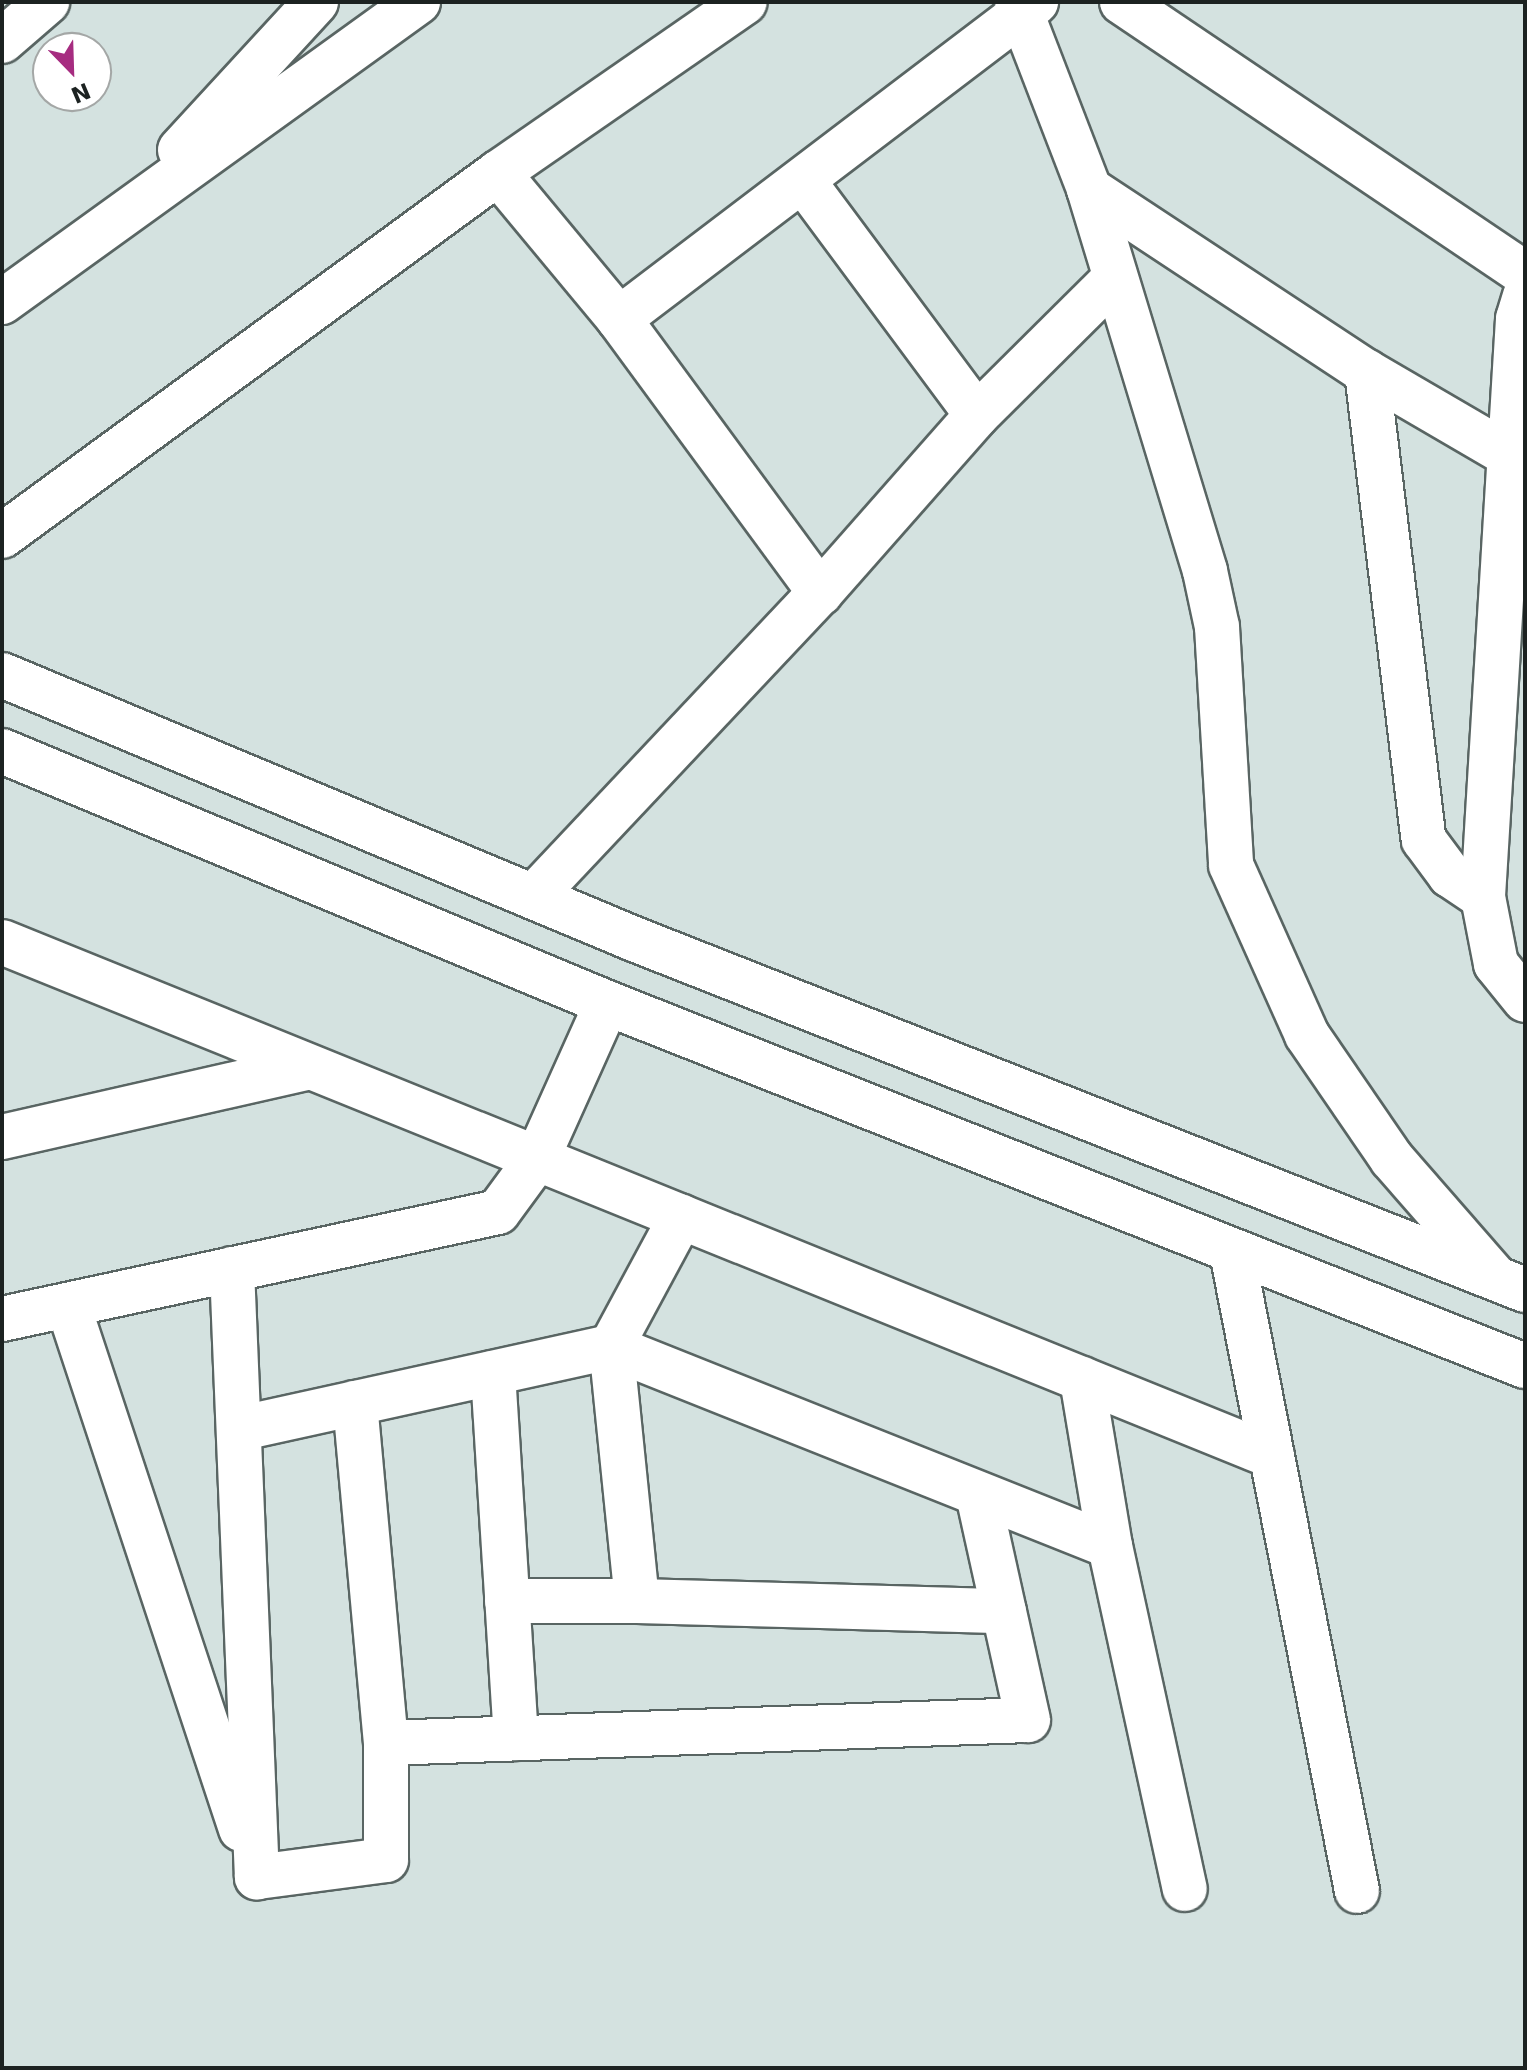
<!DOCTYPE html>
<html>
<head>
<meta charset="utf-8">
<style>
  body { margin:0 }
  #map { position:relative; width:1527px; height:2070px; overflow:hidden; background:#d4e2e0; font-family:"DejaVu Sans",sans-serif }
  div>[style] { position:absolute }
  .roads { filter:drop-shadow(2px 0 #596563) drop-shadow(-2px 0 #596563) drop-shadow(0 2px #596563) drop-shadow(0 -2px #596563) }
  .minor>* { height:44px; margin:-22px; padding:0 22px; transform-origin:22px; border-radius:22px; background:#fff }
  span { translate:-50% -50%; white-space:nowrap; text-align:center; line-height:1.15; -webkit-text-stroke:7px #fff; paint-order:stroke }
  .frame { position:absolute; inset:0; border:4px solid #1c2221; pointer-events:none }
  .north { position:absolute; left:32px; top:32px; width:80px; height:80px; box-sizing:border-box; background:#fff; border:2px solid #a4a7a6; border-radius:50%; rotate:157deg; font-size:22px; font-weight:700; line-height:32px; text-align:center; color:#1c2221 }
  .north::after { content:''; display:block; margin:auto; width:28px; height:36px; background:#a62c80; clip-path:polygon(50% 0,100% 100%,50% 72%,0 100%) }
</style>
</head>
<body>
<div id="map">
  <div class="roads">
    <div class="minor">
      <i style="left:1017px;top:2px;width:200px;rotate:68.9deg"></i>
      <i style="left:1089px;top:189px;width:399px;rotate:73.1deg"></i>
      <i style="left:1205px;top:571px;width:57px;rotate:77.9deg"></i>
      <i style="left:1217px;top:627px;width:238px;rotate:86.6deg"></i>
      <i style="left:1231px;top:865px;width:186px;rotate:65.9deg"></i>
      <i style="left:1307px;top:1035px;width:150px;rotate:55.6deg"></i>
      <i style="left:1392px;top:1159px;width:157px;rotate:48.9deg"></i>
      <i style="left:1122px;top:2px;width:486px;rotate:34deg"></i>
      <i style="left:2px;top:41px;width:60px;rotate:-40.9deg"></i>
      <i style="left:180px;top:150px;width:201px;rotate:-47.4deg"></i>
      <i style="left:498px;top:173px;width:190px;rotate:50.3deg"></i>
      <i style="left:619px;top:319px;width:340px;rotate:53.7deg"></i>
      <i style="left:804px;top:182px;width:290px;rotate:53.4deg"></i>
      <i style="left:1089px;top:189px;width:333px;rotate:33.4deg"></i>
      <i style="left:1367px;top:372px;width:167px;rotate:30.3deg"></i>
      <i style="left:1525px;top:296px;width:24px;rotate:107deg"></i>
      <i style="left:1518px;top:319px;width:579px;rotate:93.47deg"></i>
      <i style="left:1483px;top:897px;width:68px;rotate:79deg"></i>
      <i style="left:1496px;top:964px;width:46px;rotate:51.1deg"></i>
      <i style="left:2px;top:302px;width:513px;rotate:-35.8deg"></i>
      <i style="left:619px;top:319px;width:524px;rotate:-37.24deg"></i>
      <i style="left:1367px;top:372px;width:471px;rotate:83.1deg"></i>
      <i style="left:1424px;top:840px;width:44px;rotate:53.4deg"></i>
      <i style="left:1450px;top:875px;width:40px;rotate:34deg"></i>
      <i style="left:2px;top:536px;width:615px;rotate:-36.2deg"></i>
      <i style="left:498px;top:173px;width:300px;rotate:-34.7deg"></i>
      <i style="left:2px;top:675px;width:685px;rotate:22.67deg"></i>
      <i style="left:634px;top:939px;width:958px;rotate:21.5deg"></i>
      <i style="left:2px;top:751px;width:655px;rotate:22.61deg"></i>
      <i style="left:607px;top:1003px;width:987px;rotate:21.58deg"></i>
      <i style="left:534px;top:896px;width:417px;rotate:-46.7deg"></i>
      <i style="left:820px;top:593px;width:237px;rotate:-48.6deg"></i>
      <i style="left:977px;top:415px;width:193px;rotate:-44.8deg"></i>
      <i style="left:2px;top:942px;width:1370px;rotate:22.03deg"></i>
      <i style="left:2px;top:1137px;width:315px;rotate:-12.8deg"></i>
      <i style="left:1232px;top:1252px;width:651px;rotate:78.93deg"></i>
      <i style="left:232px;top:1269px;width:609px;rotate:87.65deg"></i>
      <i style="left:68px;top:1305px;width:552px;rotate:71.73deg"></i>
      <i style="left:2px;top:1319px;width:507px;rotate:-12.17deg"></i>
      <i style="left:498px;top:1212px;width:66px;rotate:-53.7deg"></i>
      <i style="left:537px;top:1159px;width:171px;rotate:-65.8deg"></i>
      <i style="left:493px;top:1373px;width:366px;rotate:86.4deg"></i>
      <i style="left:1082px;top:1379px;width:169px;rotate:80.5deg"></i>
      <i style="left:355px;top:1403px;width:341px;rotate:84.8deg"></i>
      <i style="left:242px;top:1428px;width:378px;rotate:-12.4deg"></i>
      <i style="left:611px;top:1347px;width:148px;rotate:-61.7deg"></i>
      <i style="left:507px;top:1601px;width:130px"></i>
      <i style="left:637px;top:1601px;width:255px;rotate:-95.8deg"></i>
      <i style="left:611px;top:1347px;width:537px;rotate:21.74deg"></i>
      <i style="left:1110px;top:1546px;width:351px;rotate:77.7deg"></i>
      <i style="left:637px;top:1601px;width:367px;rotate:1.6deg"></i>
      <i style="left:257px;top:1877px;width:130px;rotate:-7.5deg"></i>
      <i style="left:386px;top:1860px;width:117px;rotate:-90deg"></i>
      <i style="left:386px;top:1743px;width:642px;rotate:-2.05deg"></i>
      <i style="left:1028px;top:1720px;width:231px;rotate:-102.5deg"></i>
    </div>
  </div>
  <div class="frame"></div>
  <div class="north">N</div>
</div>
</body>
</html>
